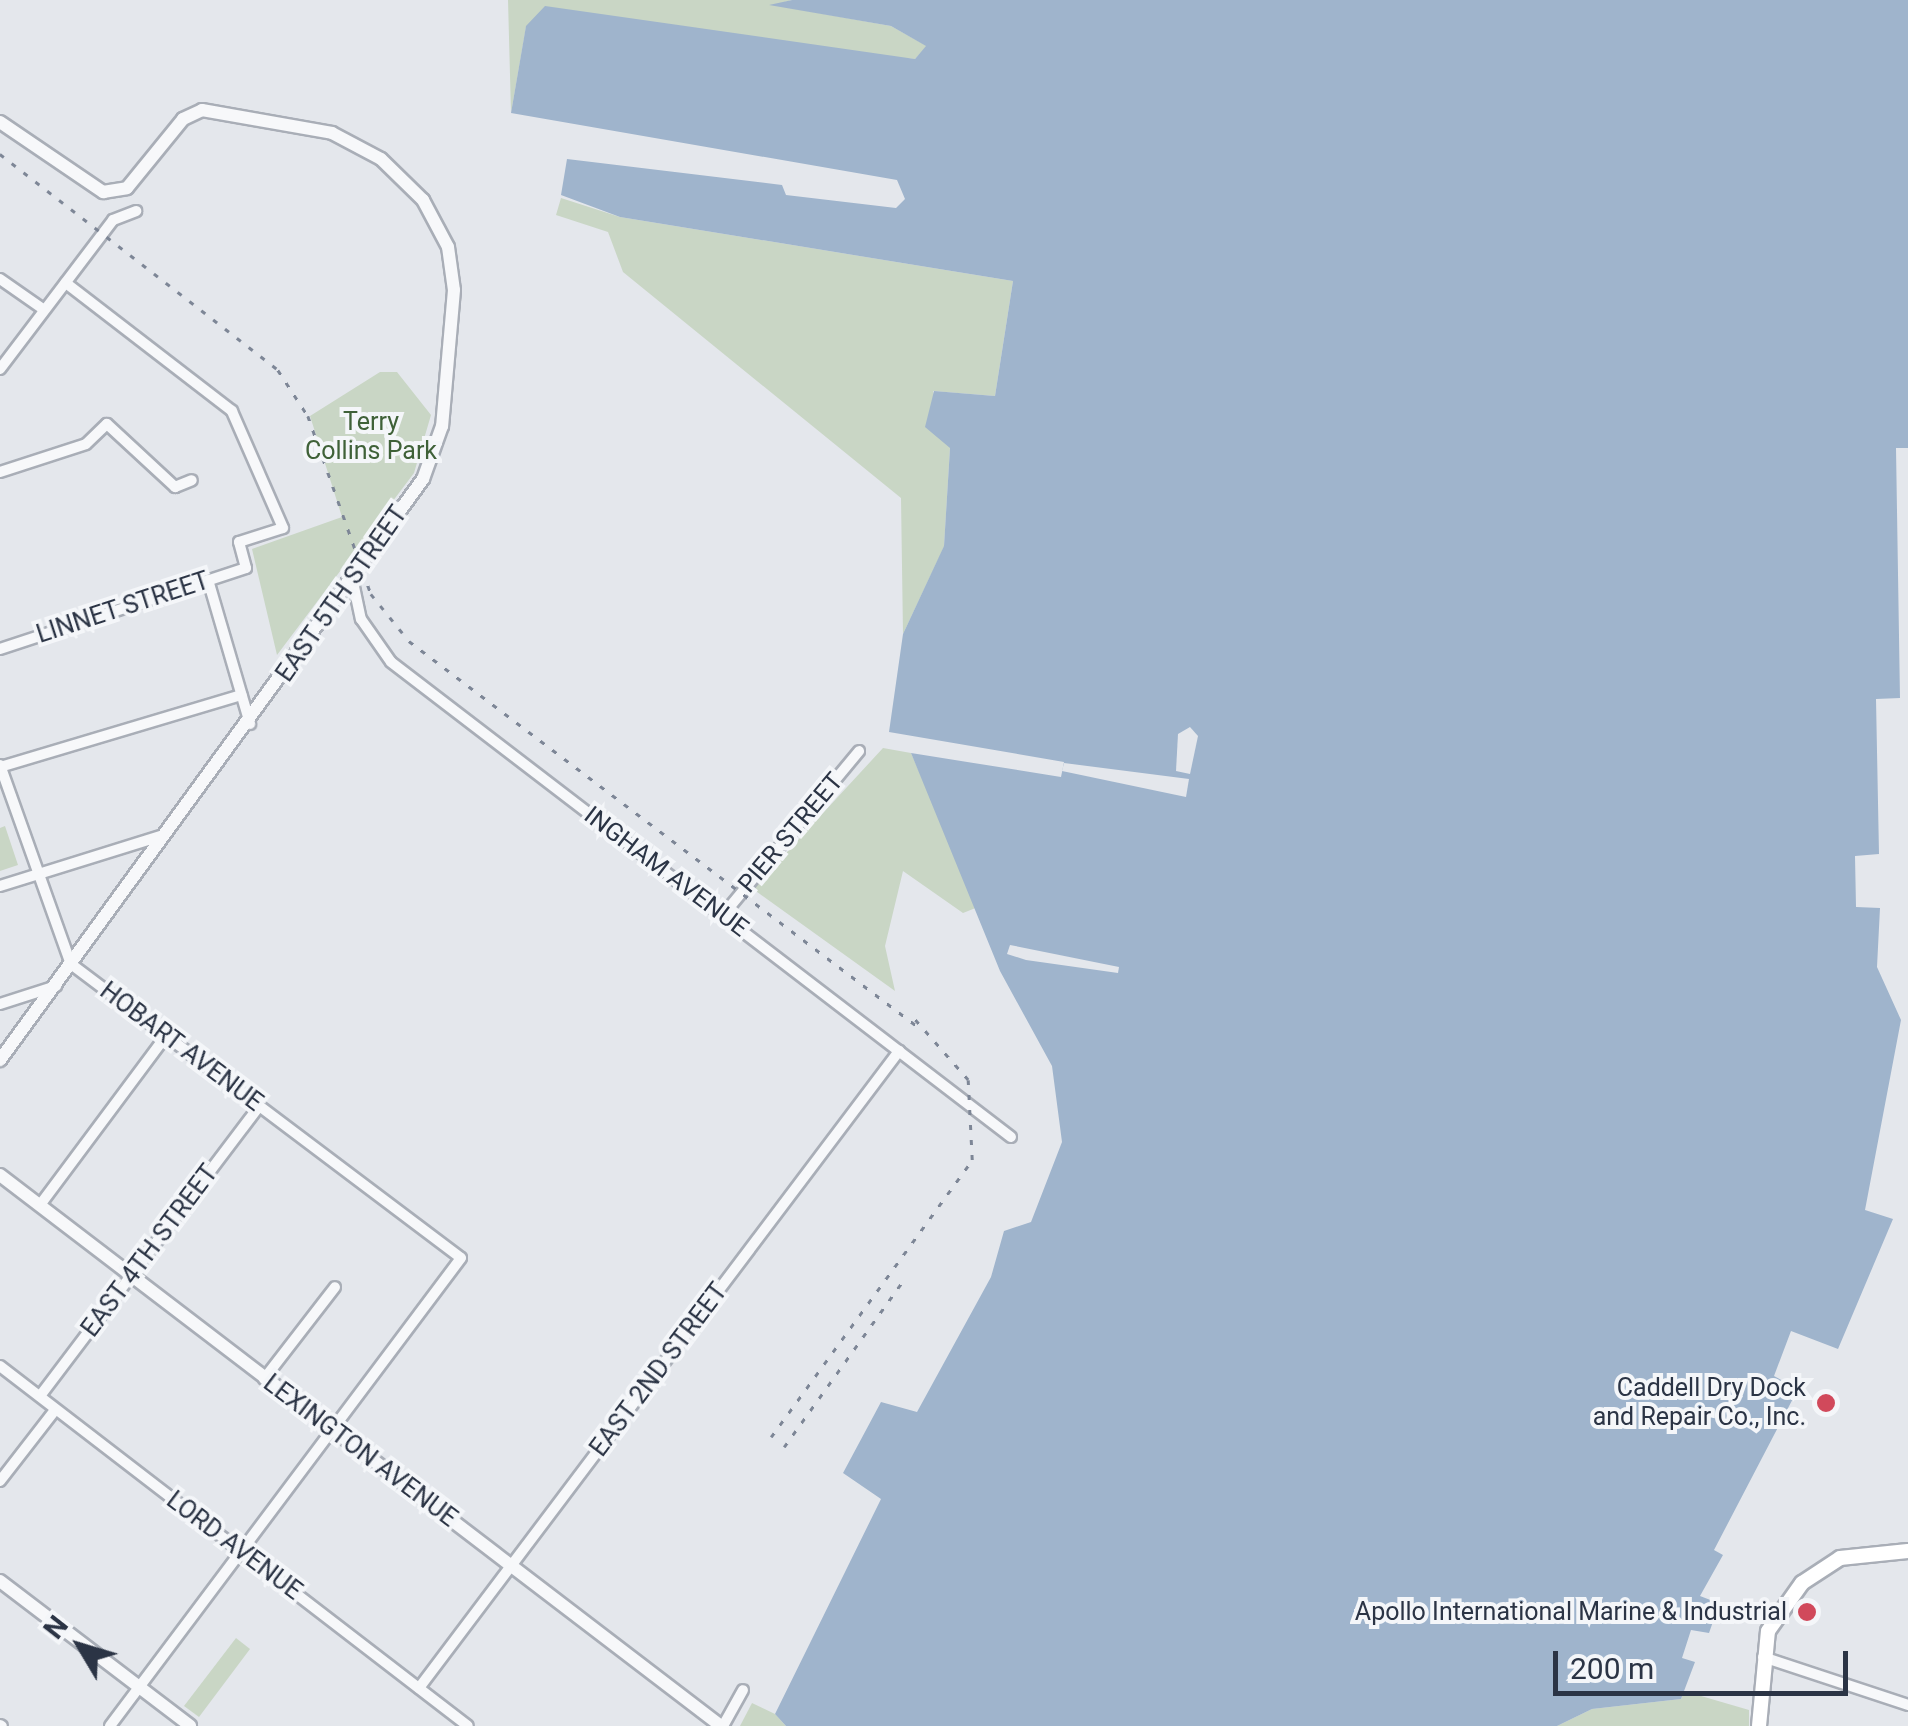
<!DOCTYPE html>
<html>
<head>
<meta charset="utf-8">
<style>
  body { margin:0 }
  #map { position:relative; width:1908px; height:1726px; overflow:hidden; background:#e4e7ec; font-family:Roboto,sans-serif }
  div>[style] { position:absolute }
  .green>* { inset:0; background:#c9d6c5 }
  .water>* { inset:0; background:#9fb4cc }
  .pier>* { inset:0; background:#e4e7ec }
  .roads { filter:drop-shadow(2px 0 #a9aeb7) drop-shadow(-2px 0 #a9aeb7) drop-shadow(0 2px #a9aeb7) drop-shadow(0 -2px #a9aeb7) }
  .minor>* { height:10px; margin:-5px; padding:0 5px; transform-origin:5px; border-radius:5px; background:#f7f8fa }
  .tertiary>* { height:12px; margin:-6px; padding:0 6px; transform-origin:6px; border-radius:6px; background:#f7f8fa }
  .secondary>* { height:14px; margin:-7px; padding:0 7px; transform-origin:7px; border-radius:7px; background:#fff }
  .rail>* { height:2.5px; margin-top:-1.25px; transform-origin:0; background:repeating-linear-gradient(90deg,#7d8696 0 5px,transparent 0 15px) }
  .dots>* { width:28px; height:28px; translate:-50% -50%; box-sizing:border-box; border:5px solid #f4f6f9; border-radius:50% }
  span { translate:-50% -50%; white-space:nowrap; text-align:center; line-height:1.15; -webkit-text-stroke:8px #f4f6f9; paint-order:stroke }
  .park-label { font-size:25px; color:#3f6138 }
  .street-label { font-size:25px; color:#2b3445 }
  .poi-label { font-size:25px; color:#2b3445 }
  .right { translate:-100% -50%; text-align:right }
  .north { position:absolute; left:30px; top:1596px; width:100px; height:100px; -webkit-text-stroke:8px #f4f6f9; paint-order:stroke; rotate:308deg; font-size:28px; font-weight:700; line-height:40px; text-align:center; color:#2b3445 }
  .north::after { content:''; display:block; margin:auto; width:35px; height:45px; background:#2b3445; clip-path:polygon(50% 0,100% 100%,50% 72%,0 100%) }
  .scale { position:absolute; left:1553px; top:1651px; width:295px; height:45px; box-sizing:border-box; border:5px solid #2b3445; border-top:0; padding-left:12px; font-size:30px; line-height:35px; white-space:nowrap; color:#2b3445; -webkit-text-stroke:8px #f4f6f9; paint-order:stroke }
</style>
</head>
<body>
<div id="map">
  <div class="green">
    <i style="clip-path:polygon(508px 0,792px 0,774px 5px,891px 26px,927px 46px,915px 59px,526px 27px,511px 113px)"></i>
    <i style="clip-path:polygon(561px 198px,620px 217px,1013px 281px,995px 396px,933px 391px,950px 448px,944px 547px,903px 634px,901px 498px,623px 272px,608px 232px,556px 215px)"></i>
    <i style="clip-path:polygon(380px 372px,397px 372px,431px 415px,414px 473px,277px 655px,252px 549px,342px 517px,310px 416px)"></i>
    <i style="clip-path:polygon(883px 748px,911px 753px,978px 907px,963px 913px,903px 871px,885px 946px,895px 991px,753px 889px)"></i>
    <i style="clip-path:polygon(5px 826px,18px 865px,0 871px,0 828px)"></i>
    <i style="clip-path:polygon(236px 1638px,250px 1649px,199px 1717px,184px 1706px)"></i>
    <i style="clip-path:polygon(1684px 1691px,1749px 1710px,1749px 1726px,1557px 1726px,1592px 1709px,1681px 1699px)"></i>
    <i style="clip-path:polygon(752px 1703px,775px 1714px,786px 1726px,740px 1726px)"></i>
  </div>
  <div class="water">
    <i style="clip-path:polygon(792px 0,1908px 0,1908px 448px,1896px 448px,1900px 698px,1876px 699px,1879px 854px,1855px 856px,1856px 907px,1880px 908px,1877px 967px,1901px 1020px,1865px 1210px,1893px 1219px,1838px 1349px,1791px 1331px,1774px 1376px,1798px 1389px,1714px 1550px,1723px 1555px,1700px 1596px,1713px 1601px,1715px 1616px,1709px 1633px,1691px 1630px,1682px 1658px,1695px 1662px,1681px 1699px,1592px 1709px,1557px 1726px,786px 1726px,775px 1714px,881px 1499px,843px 1473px,881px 1402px,917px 1412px,991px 1277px,1004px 1231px,1031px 1222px,1062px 1142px,1052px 1066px,1000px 971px,911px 753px,1061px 777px,1064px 762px,889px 732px,903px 634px,944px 546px,950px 448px,925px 427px,934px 391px,995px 396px,1013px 281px,620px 217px,561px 195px,567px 159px,782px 185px,786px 195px,896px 208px,905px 199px,897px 180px,511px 113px,526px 26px,545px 6px,915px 59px,926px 46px,891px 26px,769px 5px)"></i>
  </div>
  <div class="pier">
    <i style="clip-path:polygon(1190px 727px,1198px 736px,1190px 774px,1176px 771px,1178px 734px)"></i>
    <i style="clip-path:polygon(1064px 763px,1189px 779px,1186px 797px,1062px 771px)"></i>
    <i style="clip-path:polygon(1010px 945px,1119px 967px,1118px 973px,1026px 960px,1007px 954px)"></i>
  </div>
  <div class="roads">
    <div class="minor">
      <i style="left:0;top:279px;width:52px;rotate:34.9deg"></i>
      <i style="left:0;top:369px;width:187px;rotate:-52.8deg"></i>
      <i style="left:113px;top:220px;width:25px;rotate:-21deg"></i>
      <i style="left:0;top:472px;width:90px;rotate:-18deg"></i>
      <i style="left:86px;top:444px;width:29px;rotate:-44deg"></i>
      <i style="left:107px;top:424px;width:93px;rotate:42.8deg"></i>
      <i style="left:175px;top:487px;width:18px;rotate:-22deg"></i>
      <i style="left:208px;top:580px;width:150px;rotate:73.7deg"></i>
      <i style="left:353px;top:582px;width:38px;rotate:78deg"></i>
      <i style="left:361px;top:619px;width:52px;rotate:55.1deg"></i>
      <i style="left:391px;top:662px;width:781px;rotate:37.46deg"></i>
      <i style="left:0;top:649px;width:259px;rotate:-18.2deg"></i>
      <i style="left:246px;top:568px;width:27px;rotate:-105deg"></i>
      <i style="left:239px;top:542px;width:46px;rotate:-17.7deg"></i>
      <i style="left:283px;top:528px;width:128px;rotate:-113.6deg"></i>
      <i style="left:232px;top:411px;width:210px;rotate:-142.4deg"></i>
      <i style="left:0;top:765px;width:211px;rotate:70.4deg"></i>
      <i style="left:71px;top:964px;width:488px;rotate:37deg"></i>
      <i style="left:461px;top:1258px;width:585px;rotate:126.87deg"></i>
      <i style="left:0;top:767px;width:252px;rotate:-16.6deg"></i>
      <i style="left:0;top:886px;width:172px;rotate:-17.3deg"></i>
      <i style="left:723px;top:915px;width:213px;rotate:-50.3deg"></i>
      <i style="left:0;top:1004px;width:59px;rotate:-17.8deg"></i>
      <i style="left:40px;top:1205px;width:211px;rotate:-53.3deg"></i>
      <i style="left:0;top:1366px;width:590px;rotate:37.57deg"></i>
      <i style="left:264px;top:1379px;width:116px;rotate:-52.3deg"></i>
      <i style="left:40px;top:1396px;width:363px;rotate:-52.9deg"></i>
      <i style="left:0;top:1481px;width:90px;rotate:-52.2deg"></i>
      <i style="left:1763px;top:1657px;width:153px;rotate:18.3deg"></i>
      <i style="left:419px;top:1688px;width:798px;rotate:-53deg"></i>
      <i style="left:0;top:1725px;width:2px;rotate:27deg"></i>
      <i style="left:723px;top:1726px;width:41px;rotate:-60.9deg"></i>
    </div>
    <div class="tertiary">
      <i style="left:0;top:122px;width:125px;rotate:34.2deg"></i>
      <i style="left:103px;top:192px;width:24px;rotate:-9deg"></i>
      <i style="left:127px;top:188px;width:89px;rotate:-50.9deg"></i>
      <i style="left:183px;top:119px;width:21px;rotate:-25deg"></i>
      <i style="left:202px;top:110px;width:132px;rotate:10deg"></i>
      <i style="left:332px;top:133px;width:55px;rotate:28deg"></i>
      <i style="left:381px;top:159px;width:59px;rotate:44.3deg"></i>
      <i style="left:423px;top:200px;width:53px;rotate:62deg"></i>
      <i style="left:448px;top:247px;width:43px;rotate:82.1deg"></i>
      <i style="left:454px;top:290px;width:137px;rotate:95deg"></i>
      <i style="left:442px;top:426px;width:56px;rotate:109.7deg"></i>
      <i style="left:423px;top:479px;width:719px;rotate:126.06deg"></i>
      <i style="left:0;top:1175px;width:907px;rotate:37.39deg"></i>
      <i style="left:0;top:1581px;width:239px;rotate:37.3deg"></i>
    </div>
    <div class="secondary">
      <i style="left:1759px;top:1726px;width:95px;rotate:-84.6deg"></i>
      <i style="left:1768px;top:1631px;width:59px;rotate:-54.7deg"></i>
      <i style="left:1802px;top:1583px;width:45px;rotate:-33.3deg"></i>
      <i style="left:1840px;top:1558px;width:68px;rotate:-5.9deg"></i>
    </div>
  </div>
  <div class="rail">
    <i style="left:0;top:154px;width:352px;rotate:37.8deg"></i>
    <i style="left:278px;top:370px;width:55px;rotate:56.9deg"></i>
    <i style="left:308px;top:416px;width:189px;rotate:70.5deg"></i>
    <i style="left:371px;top:594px;width:60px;rotate:51deg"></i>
    <i style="left:409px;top:641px;width:637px;rotate:37.16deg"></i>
    <i style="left:771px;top:1437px;width:342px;rotate:-54deg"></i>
    <i style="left:972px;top:1160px;width:80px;rotate:-92.9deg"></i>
    <i style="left:968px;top:1080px;width:89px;rotate:-131.4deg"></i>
    <i style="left:784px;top:1447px;width:208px;rotate:-54.4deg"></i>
  </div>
  <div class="dots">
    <i style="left:1826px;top:1403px;background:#d1495b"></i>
    <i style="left:1807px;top:1612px;background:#d1495b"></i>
  </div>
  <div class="park-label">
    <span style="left:371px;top:437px">Terry<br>Collins Park</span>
  </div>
  <div class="street-label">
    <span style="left:342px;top:594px;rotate:-55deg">EAST 5TH STREET</span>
    <span style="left:123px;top:608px;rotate:-18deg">LINNET STREET</span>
    <span style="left:791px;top:833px;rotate:-50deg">PIER STREET</span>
    <span style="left:666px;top:872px;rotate:37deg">INGHAM AVENUE</span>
    <span style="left:181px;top:1047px;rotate:37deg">HOBART AVENUE</span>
    <span style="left:150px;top:1251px;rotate:-53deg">EAST 4TH STREET</span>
    <span style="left:659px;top:1370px;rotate:-53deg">EAST 2ND STREET</span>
    <span style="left:360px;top:1451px;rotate:37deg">LEXINGTON AVENUE</span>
    <span style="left:234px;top:1546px;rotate:37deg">LORD AVENUE</span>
  </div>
  <div class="poi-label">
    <span class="right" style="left:1806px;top:1403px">Caddell Dry Dock<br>and Repair Co., Inc.</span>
    <span class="right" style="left:1787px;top:1612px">Apollo International Marine &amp; Industrial</span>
  </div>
  <div class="north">N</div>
  <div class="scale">200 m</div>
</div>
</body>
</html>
